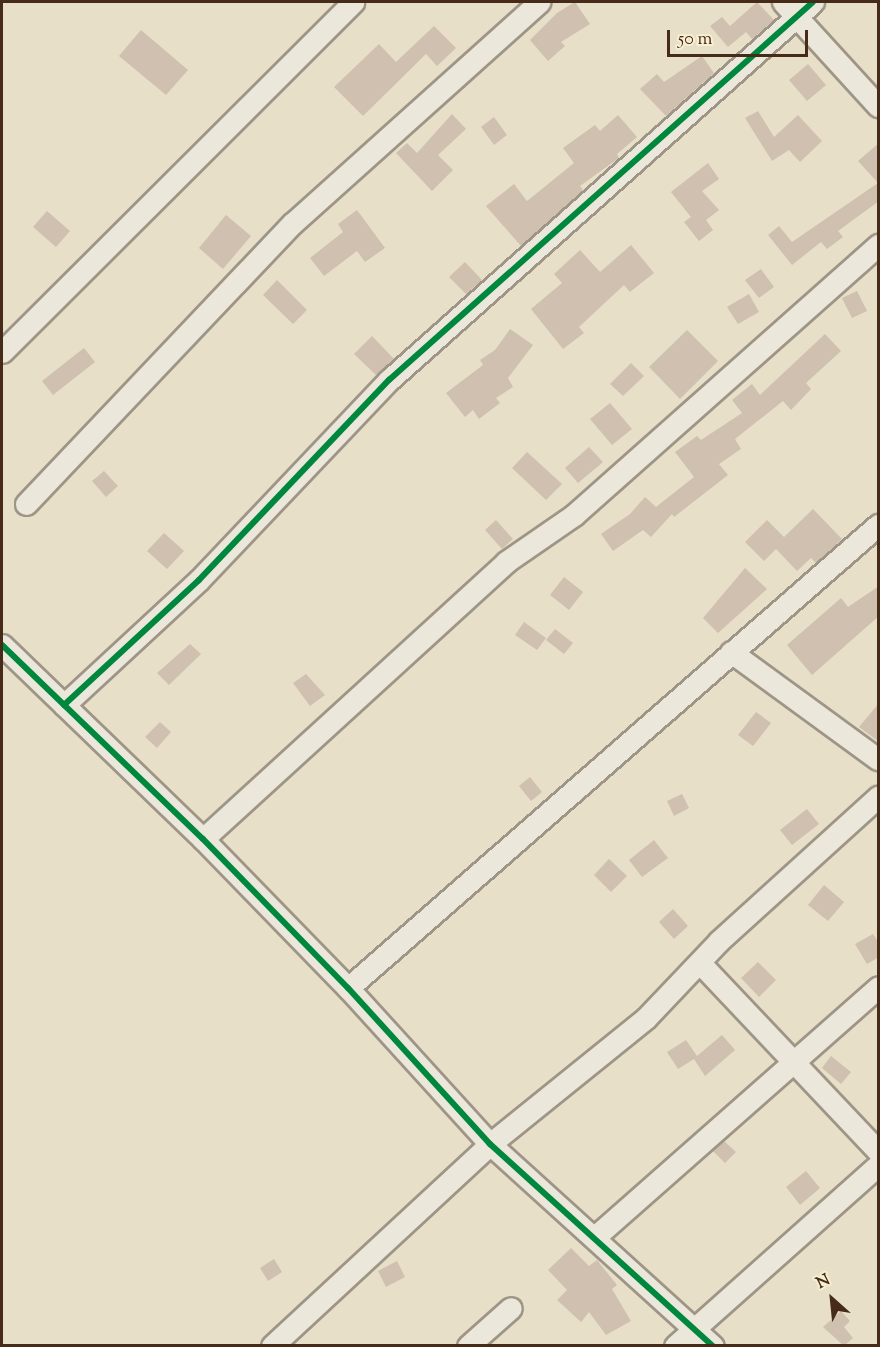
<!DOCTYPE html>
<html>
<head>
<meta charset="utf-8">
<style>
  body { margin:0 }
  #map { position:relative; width:880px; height:1347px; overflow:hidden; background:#e7dfc7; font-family:"Sorts Mill Goudy",serif }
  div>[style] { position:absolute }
  .building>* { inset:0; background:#d0c0b0 }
  .roads { filter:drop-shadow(2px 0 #9e9586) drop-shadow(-2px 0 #9e9586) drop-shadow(0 2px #9e9586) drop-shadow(0 -2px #9e9586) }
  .minor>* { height:21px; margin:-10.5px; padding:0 10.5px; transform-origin:10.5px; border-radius:10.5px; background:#ebe7db }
  .cycleway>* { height:6px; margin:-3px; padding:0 3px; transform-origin:3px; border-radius:3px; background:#00873e }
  span { translate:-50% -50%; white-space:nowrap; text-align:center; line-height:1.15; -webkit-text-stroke:4.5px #f8efd2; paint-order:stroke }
  .frame { position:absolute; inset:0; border:3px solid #462b18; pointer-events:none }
  .north { position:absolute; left:802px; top:1269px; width:60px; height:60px; -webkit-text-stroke:4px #f8efd2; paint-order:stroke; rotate:333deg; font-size:16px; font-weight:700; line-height:24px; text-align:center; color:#462b18 }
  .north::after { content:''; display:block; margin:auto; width:21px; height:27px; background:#462b18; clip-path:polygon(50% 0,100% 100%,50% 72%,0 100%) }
  .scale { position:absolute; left:667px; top:30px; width:141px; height:27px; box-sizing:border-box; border:3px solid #462b18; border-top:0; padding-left:8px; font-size:18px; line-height:21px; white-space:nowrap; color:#462b18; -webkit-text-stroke:4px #f8efd2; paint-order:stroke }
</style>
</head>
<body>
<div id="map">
  <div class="building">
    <i style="clip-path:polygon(575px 2px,590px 24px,561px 42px,565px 46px,548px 61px,530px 40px,557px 13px)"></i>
    <i style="clip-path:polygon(757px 2px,774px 20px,752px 39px,746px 32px,728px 47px,710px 26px,722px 17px,730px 26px)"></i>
    <i style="clip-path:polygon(434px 26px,456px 48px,437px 66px,426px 54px,363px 116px,334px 87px,379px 44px,396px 62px)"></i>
    <i style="clip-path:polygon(141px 30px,188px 70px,166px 95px,119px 56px)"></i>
    <i style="clip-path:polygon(702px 56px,714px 73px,666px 116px,640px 89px,657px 74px,664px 82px)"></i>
    <i style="clip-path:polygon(808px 64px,826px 85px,807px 101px,789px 80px)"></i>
    <i style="clip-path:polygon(758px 111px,774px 137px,798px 115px,822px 141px,800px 162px,789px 150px,772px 161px,745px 118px)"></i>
    <i style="clip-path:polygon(452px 114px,466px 129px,438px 155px,453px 170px,432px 191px,396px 153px,407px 143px,417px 153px)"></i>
    <i style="clip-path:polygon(618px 115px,637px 137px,617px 154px,619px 158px,580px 186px,583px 190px,521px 246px,486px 206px,514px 184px,527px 201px,574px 163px,563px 148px,595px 125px,600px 131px)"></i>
    <i style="clip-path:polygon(494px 117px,507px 135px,494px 145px,481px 127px)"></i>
    <i style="clip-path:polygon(879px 143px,879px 201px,838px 231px,843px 237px,827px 249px,821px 242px,792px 265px,768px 235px,779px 226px,792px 242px,878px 183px,858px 161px)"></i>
    <i style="clip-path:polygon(708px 163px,719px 179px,702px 191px,719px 210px,706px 220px,713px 230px,699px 241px,684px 222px,691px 217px,671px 192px)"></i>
    <i style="clip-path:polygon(357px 210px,385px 248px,365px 262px,357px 251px,324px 276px,310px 258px,343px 232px,338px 224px)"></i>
    <i style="clip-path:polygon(47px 211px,70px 231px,56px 247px,33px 227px)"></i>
    <i style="clip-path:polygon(226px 215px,251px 236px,223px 269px,199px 248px)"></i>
    <i style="clip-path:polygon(631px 245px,654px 273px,630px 292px,624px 285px,579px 327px,584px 333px,563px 349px,531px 309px,562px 283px,554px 274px,580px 250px,600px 272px)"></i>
    <i style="clip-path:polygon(465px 262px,482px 280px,466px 294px,449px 277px)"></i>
    <i style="clip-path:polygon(761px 269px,774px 287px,759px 298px,745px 280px)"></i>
    <i style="clip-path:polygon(277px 280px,307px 310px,293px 324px,263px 295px)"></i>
    <i style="clip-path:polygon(857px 291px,867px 311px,852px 318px,842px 298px)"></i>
    <i style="clip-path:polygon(749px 294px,759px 312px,738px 324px,727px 307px)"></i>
    <i style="clip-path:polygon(510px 329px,533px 345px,508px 378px,513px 387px,496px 398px,500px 403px,479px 419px,473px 410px,465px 417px,446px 393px,483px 365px,480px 360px,495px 350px)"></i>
    <i style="clip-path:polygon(687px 330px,718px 361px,680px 399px,649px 367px)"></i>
    <i style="clip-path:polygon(825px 334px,841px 351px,806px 383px,811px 389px,791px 410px,783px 401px,735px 439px,741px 449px,719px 464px,728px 475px,674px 517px,672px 514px,651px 537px,643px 530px,613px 551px,601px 534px,630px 514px,645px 497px,656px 507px,694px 477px,675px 452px,697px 436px,701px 440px,742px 413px,732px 400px,752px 384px,760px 395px)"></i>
    <i style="clip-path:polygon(372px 336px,394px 359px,376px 375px,354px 354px)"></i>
    <i style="clip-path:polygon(84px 348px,95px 362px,53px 395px,42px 381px)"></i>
    <i style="clip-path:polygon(631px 363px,644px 376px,623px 396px,610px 384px)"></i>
    <i style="clip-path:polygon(610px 403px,632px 429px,612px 445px,590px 419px)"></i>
    <i style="clip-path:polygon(589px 447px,603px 462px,578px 483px,565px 468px)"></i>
    <i style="clip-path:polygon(527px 452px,562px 484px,546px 500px,512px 468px)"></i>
    <i style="clip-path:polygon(104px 471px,118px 486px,106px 497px,92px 481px)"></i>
    <i style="clip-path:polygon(813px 509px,842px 539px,816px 563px,811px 558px,797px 571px,776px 549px,764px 561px,745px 542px,767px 520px,784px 537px)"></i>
    <i style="clip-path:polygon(496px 520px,513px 539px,502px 549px,485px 530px)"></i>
    <i style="clip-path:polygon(164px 533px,184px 551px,167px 569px,147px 551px)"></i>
    <i style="clip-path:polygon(745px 568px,767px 589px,718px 633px,703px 618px)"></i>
    <i style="clip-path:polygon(564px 577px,583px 592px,569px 610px,550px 595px)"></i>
    <i style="clip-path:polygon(879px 586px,879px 616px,812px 675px,787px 645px,841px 598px,848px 607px)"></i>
    <i style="clip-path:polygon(524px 622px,546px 638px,537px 650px,515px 635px)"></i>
    <i style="clip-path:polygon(555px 629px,573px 643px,564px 654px,546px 640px)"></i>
    <i style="clip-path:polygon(190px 644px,201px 654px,169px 685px,157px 673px)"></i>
    <i style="clip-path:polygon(306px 674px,325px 695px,310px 706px,293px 683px)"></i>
    <i style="clip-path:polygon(879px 703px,879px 742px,859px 727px)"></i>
    <i style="clip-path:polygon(756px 712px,771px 723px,753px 746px,738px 735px)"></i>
    <i style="clip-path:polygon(160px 722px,171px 732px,157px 748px,145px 737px)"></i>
    <i style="clip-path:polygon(530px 777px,542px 792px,531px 801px,519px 786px)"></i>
    <i style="clip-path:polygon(682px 794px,689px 808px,674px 816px,667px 801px)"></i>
    <i style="clip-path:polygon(807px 809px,819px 824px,792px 845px,780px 830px)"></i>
    <i style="clip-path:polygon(654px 840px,668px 858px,642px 877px,629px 860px)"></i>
    <i style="clip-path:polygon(609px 859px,627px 876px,611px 892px,594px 875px)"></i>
    <i style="clip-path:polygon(824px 885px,844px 902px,828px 921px,808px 905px)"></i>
    <i style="clip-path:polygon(673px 909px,688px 926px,674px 939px,659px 922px)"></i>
    <i style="clip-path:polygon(873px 934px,879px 943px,879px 957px,867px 964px,855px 944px)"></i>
    <i style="clip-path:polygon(758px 962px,776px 980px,759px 997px,741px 978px)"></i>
    <i style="clip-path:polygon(722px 1035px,735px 1050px,705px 1076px,694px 1059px,678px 1069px,667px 1052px,686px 1040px,697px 1056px)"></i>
    <i style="clip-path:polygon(831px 1056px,851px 1072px,841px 1084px,822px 1068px)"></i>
    <i style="clip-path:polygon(724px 1141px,736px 1152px,725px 1163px,713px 1151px)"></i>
    <i style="clip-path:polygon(806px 1171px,820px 1188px,800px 1205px,786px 1187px)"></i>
    <i style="clip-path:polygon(571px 1248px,589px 1266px,597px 1260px,617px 1285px,612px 1289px,631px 1321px,606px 1335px,589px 1312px,581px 1322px,557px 1300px,567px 1290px,548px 1270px)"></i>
    <i style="clip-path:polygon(274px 1259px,282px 1272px,268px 1281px,260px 1268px)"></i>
    <i style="clip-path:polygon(397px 1261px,405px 1277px,386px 1287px,378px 1271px)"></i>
    <i style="clip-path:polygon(841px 1311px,850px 1321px,844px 1327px,853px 1338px,844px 1346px,823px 1327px)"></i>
  </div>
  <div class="roads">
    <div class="minor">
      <i style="left:783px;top:2px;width:141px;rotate:47.6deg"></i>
      <i style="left:2px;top:352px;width:496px;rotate:-44.9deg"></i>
      <i style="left:26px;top:504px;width:388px;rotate:-46.5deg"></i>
      <i style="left:293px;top:223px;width:331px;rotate:-41.9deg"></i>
      <i style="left:2px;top:645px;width:279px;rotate:44deg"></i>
      <i style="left:203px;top:839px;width:208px;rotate:45.8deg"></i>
      <i style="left:348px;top:988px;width:211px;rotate:47.7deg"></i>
      <i style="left:490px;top:1144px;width:301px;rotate:42.2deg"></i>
      <i style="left:731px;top:652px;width:182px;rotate:36.1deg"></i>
      <i style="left:64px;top:705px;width:184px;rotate:-42.8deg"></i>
      <i style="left:199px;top:580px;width:276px;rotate:-46.5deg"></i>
      <i style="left:389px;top:380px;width:568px;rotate:-41.72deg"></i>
      <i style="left:203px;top:839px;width:411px;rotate:-42.4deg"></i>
      <i style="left:506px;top:562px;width:83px;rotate:-34.7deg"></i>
      <i style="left:574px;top:515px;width:407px;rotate:-41.6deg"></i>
      <i style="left:700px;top:963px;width:259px;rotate:46.6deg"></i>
      <i style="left:348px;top:988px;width:704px;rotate:-41.14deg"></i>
      <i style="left:596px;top:1236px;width:376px;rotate:-41.4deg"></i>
      <i style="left:272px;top:1346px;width:297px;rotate:-42.8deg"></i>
      <i style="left:490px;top:1144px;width:201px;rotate:-38.9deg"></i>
      <i style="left:646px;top:1018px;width:106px;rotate:-46.5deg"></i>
      <i style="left:719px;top:941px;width:215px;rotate:-42.2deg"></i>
      <i style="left:468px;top:1346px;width:57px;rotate:-41.5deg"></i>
      <i style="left:675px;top:1346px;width:272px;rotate:-41.7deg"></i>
    </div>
  </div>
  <div class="cycleway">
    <i style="left:2px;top:645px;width:279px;rotate:44deg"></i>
    <i style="left:203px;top:839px;width:208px;rotate:45.8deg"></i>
    <i style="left:348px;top:988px;width:211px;rotate:47.7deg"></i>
    <i style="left:490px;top:1144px;width:301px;rotate:42.2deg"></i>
    <i style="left:64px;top:705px;width:184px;rotate:-42.8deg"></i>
    <i style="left:199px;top:580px;width:276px;rotate:-46.5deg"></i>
    <i style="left:389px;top:380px;width:568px;rotate:-41.72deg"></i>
  </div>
  <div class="frame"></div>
  <div class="north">N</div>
  <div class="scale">50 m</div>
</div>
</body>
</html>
